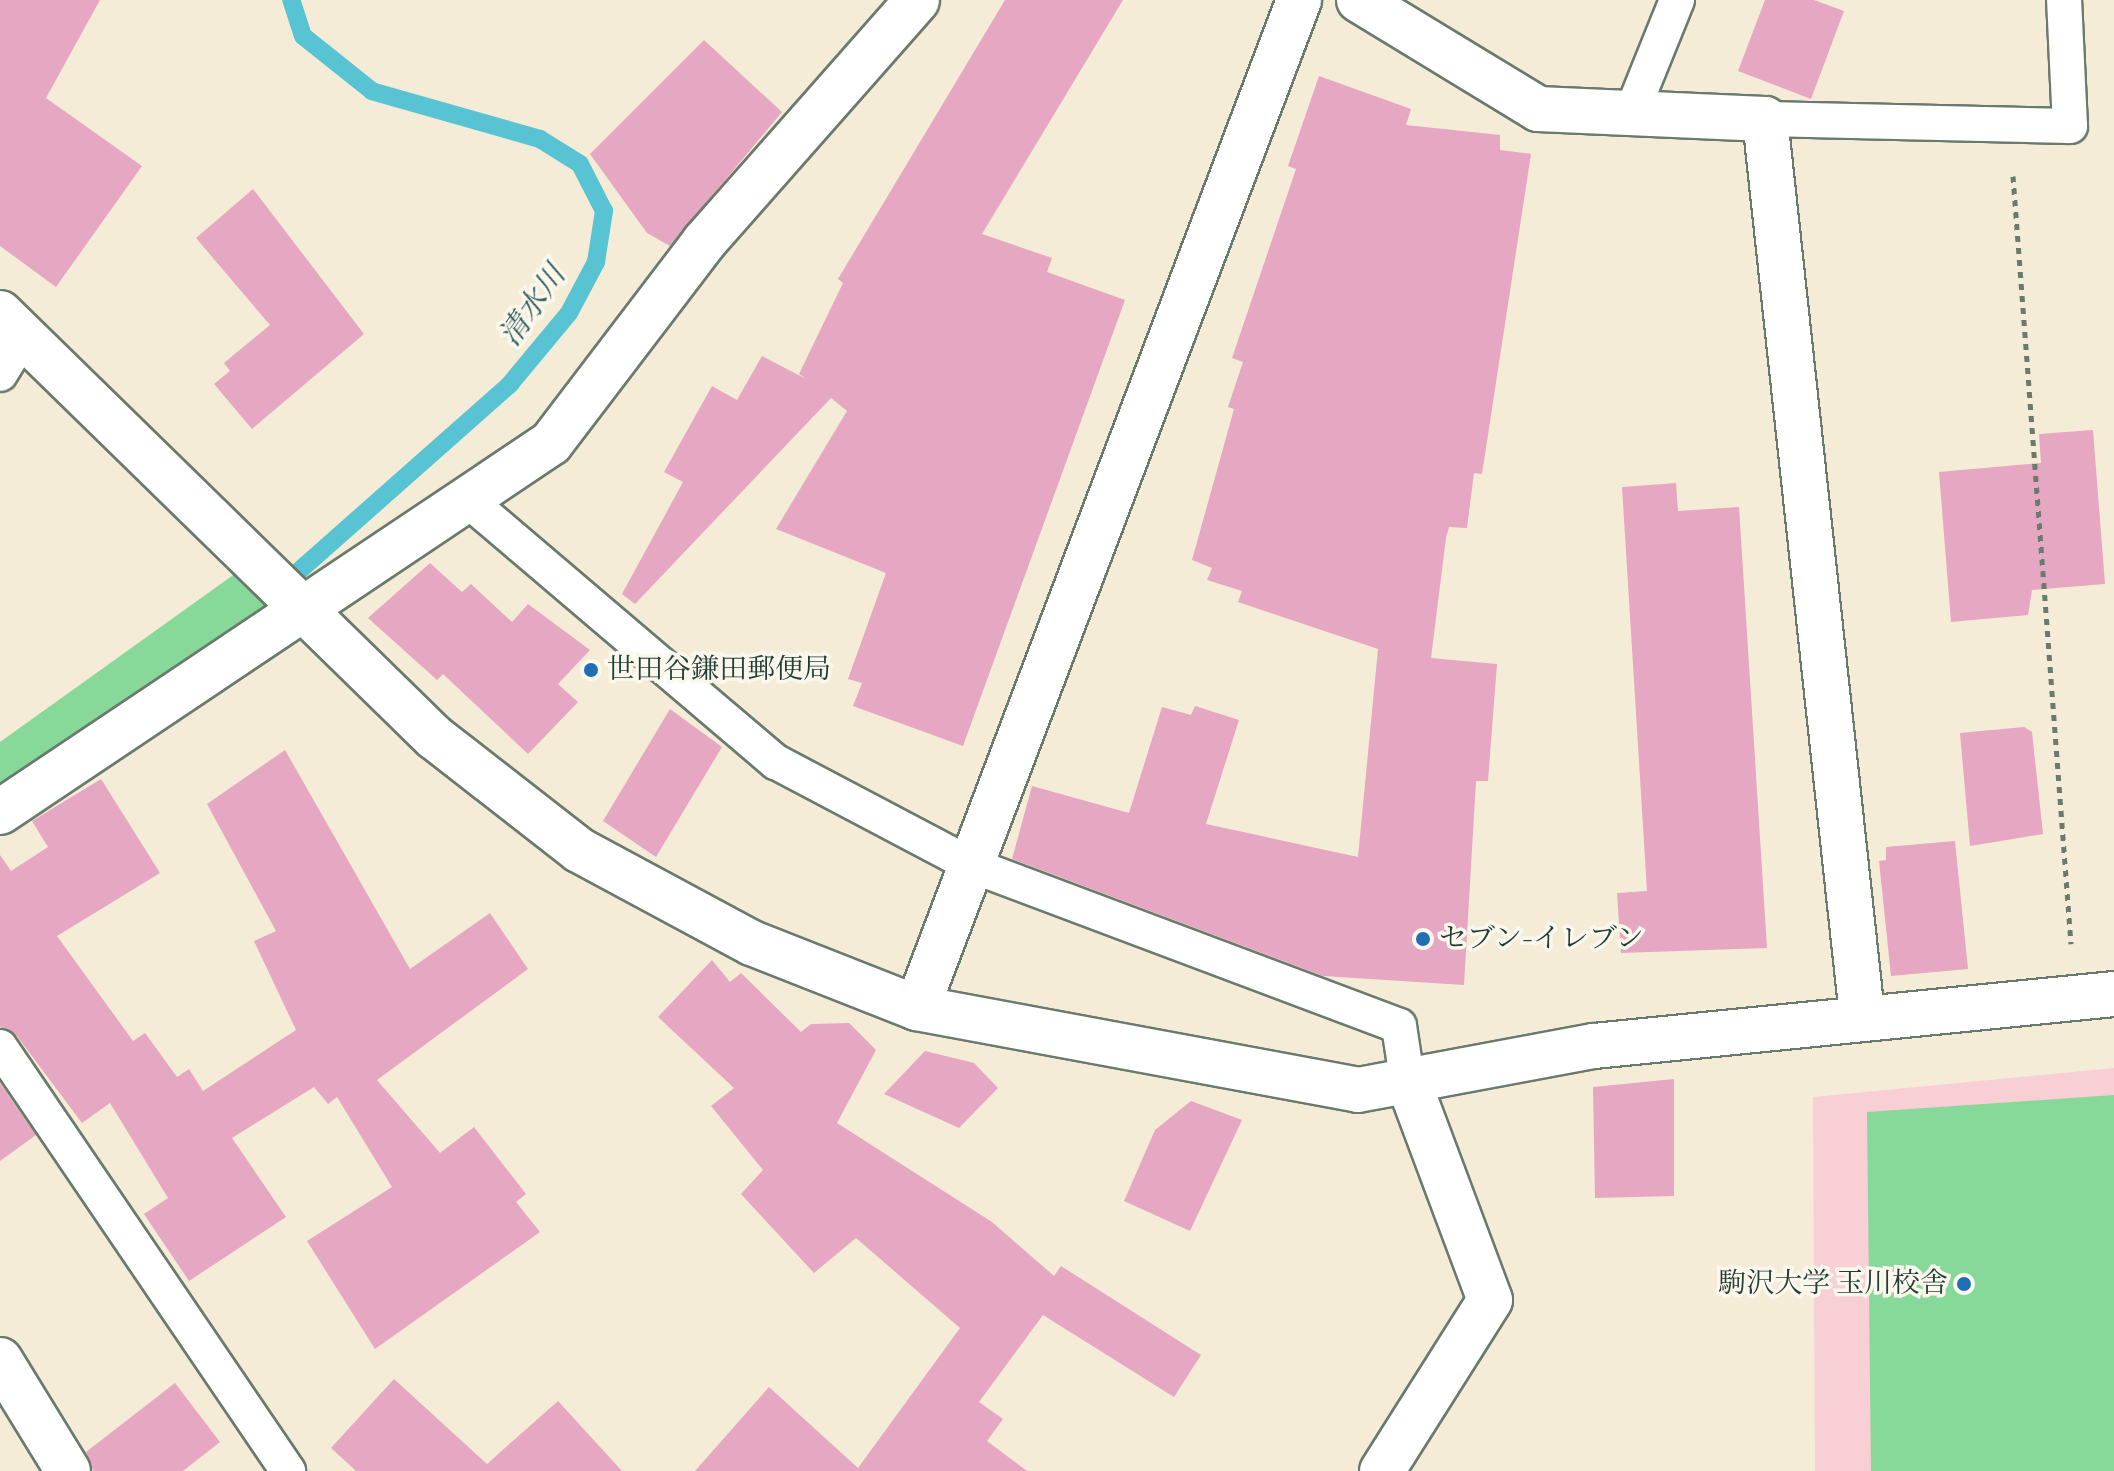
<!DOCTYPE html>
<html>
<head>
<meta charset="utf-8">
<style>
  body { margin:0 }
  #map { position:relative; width:2114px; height:1471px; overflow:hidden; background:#f4ecd6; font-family:"Libre Bodoni","Noto Serif JP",serif }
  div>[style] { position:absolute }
  .built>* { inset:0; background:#f7cfd5 }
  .green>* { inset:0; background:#87d999 }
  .stream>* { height:18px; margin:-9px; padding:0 9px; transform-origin:9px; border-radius:9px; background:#58c3d2 }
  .building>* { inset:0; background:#e6a7c2 }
  .path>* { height:5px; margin-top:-2.5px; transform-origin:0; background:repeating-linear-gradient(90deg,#6a7a6d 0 6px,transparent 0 12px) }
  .roads { filter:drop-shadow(2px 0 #6a7a6d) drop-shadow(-2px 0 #6a7a6d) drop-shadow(0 2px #6a7a6d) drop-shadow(0 -2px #6a7a6d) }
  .lane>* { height:34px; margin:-17px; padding:0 17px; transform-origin:17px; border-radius:17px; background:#fff }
  .street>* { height:44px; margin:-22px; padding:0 22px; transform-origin:22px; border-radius:22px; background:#fff }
  .secondary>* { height:44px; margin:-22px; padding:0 22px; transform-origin:22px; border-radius:22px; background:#fff }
  .dots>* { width:22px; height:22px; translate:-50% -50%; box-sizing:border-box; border:4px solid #fbf7ec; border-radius:50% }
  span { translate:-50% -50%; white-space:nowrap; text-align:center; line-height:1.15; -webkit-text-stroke:7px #fbf7ec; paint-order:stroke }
  .poi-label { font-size:28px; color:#1f3d34 }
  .left { translate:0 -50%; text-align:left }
  .right { translate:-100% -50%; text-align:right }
  .water-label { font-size:30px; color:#2d5e5c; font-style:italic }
</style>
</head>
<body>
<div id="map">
  <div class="built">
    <i style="clip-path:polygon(2114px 1068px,2114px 1471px,1815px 1471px,1813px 1097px)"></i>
  </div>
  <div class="green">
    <i style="clip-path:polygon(243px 568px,297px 618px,0 812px,0 742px)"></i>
    <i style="clip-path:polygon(2114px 1095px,2114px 1471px,1871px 1471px,1867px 1112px)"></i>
  </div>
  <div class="stream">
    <i style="left:282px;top:586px;width:305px;rotate:-41.5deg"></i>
    <i style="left:510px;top:384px;width:92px;rotate:-50.3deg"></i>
    <i style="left:569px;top:313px;width:58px;rotate:-62.1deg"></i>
    <i style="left:596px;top:262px;width:52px;rotate:-81.1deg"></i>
    <i style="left:604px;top:211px;width:53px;rotate:-117.1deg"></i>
    <i style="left:580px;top:164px;width:47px;rotate:-148deg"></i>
    <i style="left:540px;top:139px;width:175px;rotate:-164.1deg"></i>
    <i style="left:372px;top:91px;width:88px;rotate:-141.4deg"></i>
    <i style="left:303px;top:36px;width:38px;rotate:-108deg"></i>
  </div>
  <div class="building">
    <i style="clip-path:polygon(0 0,100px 0,46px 98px,142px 166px,56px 287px,0 246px)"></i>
    <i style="clip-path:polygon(1005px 0,1123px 0,982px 234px,1052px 258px,1047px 272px,1125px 300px,963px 746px,853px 706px,862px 683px,848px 679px,886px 573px,776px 529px,847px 411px,831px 398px,635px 604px,622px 594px,683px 482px,664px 472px,712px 386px,737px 400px,762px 356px,806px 379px,799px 374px,843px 283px,838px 279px)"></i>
    <i style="clip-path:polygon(1765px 0,1814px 0,1844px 11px,1811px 99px,1738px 71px)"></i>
    <i style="clip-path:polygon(704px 40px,782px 112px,670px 246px,647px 233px,590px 154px)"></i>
    <i style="clip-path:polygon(1319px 76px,1411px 109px,1406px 125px,1500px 135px,1500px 150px,1531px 154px,1482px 474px,1474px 473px,1467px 528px,1449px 527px,1446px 538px,1431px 658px,1497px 664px,1488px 781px,1476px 781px,1464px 985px,1323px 976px,1012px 859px,1032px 786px,1129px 813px,1162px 707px,1191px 715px,1195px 706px,1239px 720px,1206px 824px,1358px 857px,1378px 649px,1238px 602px,1242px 591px,1207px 580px,1212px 568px,1192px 560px,1234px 409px,1228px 407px,1243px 362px,1232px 358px,1296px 169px,1288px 166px)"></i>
    <i style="clip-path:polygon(253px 189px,364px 334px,252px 429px,214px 384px,230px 371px,224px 363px,270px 325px,196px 238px)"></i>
    <i style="clip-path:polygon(2093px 430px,2105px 584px,2032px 590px,2028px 615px,1951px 622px,1939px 472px,2041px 463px,2039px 434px)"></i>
    <i style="clip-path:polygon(1676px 483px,1678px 511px,1739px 507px,1767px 948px,1621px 953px,1617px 893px,1647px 891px,1622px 487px)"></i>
    <i style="clip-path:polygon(430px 563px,462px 592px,471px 584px,512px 622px,528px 604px,590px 650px,558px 684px,578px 702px,528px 754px,443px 674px,437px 680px,368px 618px)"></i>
    <i style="clip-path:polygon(670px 709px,722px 747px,656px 857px,603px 821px)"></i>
    <i style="clip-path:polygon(2024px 727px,2032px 732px,2043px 834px,1970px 846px,1960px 733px)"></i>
    <i style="clip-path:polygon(285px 750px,410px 969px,490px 913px,528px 969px,377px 1080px,440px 1153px,474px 1127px,526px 1194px,516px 1202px,540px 1232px,375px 1349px,307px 1241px,392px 1187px,337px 1097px,328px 1104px,314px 1087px,232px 1138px,286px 1217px,189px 1281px,144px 1214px,168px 1198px,110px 1103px,82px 1123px,17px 1036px,0 1027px,0 855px,11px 871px,48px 847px,32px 821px,101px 779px,160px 873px,57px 936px,133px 1041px,145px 1033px,177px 1077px,189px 1069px,203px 1091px,296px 1030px,254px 941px,276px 931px,207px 804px)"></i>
    <i style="clip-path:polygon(1955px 841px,1968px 969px,1891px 976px,1879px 861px,1886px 860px,1886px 847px)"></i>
    <i style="clip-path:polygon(712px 960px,730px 982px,741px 973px,801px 1032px,811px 1024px,849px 1023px,876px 1050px,837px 1123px,992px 1222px,1054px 1276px,1061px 1266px,1201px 1355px,1174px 1397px,1043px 1315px,979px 1402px,1003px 1419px,987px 1441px,1027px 1471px,695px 1471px,769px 1387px,858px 1468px,960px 1328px,856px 1238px,814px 1273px,741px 1194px,763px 1170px,711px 1106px,734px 1088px,658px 1017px)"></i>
    <i style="clip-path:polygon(925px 1051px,974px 1063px,998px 1088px,959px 1128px,884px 1094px)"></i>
    <i style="clip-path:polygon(1674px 1079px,1674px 1196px,1595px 1198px,1593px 1087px)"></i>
    <i style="clip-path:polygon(0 1083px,36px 1135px,0 1161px)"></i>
    <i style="clip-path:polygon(1191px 1101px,1242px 1120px,1190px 1231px,1124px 1201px,1155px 1130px)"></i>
    <i style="clip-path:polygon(394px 1379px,487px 1464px,558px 1401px,622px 1471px,356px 1471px,331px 1448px)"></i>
    <i style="clip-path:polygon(175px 1383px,220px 1442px,183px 1471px,93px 1471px,86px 1452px)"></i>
  </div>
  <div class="path">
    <i style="left:2013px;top:176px;width:770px;rotate:85.68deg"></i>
  </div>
  <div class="roads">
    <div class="lane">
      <i style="left:1631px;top:114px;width:123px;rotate:-68deg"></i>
      <i style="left:1765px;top:119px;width:305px;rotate:1.3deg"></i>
      <i style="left:2070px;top:126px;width:126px;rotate:-92.7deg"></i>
      <i style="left:0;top:374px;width:46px;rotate:-58.4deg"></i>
      <i style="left:470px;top:502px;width:402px;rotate:40.4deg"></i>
      <i style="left:776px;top:762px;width:221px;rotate:27.8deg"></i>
      <i style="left:971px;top:865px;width:457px;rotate:20.6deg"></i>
      <i style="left:1399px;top:1026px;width:53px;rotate:81.3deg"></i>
      <i style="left:0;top:1047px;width:513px;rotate:55.81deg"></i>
    </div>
    <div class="street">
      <i style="left:1359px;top:0;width:210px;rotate:31.3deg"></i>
      <i style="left:1538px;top:109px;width:227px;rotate:2.5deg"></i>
      <i style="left:1765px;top:119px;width:901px;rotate:83.82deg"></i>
      <i style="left:0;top:812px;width:663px;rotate:-33.81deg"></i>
      <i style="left:551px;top:443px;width:253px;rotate:-52.7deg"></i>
      <i style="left:704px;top:242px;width:322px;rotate:-48.6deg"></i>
      <i style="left:917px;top:1008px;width:1078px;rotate:-69.24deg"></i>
      <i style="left:0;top:1360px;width:130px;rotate:58.5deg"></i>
      <i style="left:1382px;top:1471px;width:202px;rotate:-57.7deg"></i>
      <i style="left:1490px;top:1300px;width:237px;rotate:-110.5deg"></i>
    </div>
    <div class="secondary">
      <i style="left:0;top:313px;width:607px;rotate:44.33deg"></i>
      <i style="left:434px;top:737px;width:184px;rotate:37.9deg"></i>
      <i style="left:579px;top:850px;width:196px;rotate:28.3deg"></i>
      <i style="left:752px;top:943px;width:177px;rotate:21.5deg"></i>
      <i style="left:917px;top:1008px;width:449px;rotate:10.5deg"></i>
      <i style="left:1358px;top:1090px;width:240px;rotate:-10.6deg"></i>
      <i style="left:1594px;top:1046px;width:523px;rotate:-5.71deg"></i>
    </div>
  </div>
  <div class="dots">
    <i style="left:591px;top:670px;background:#1f6fb2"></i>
    <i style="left:1423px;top:939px;background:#1f6fb2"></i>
    <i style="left:1964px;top:1284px;background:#1f6fb2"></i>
  </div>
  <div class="poi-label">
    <span class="left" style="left:607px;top:670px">世田谷鎌田郵便局</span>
    <span class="left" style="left:1439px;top:939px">セブン-イレブン</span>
    <span class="right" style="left:1948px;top:1284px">駒沢大学 玉川校舎</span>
  </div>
  <div class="water-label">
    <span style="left:533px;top:306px;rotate:-55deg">清水川</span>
  </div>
</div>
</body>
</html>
